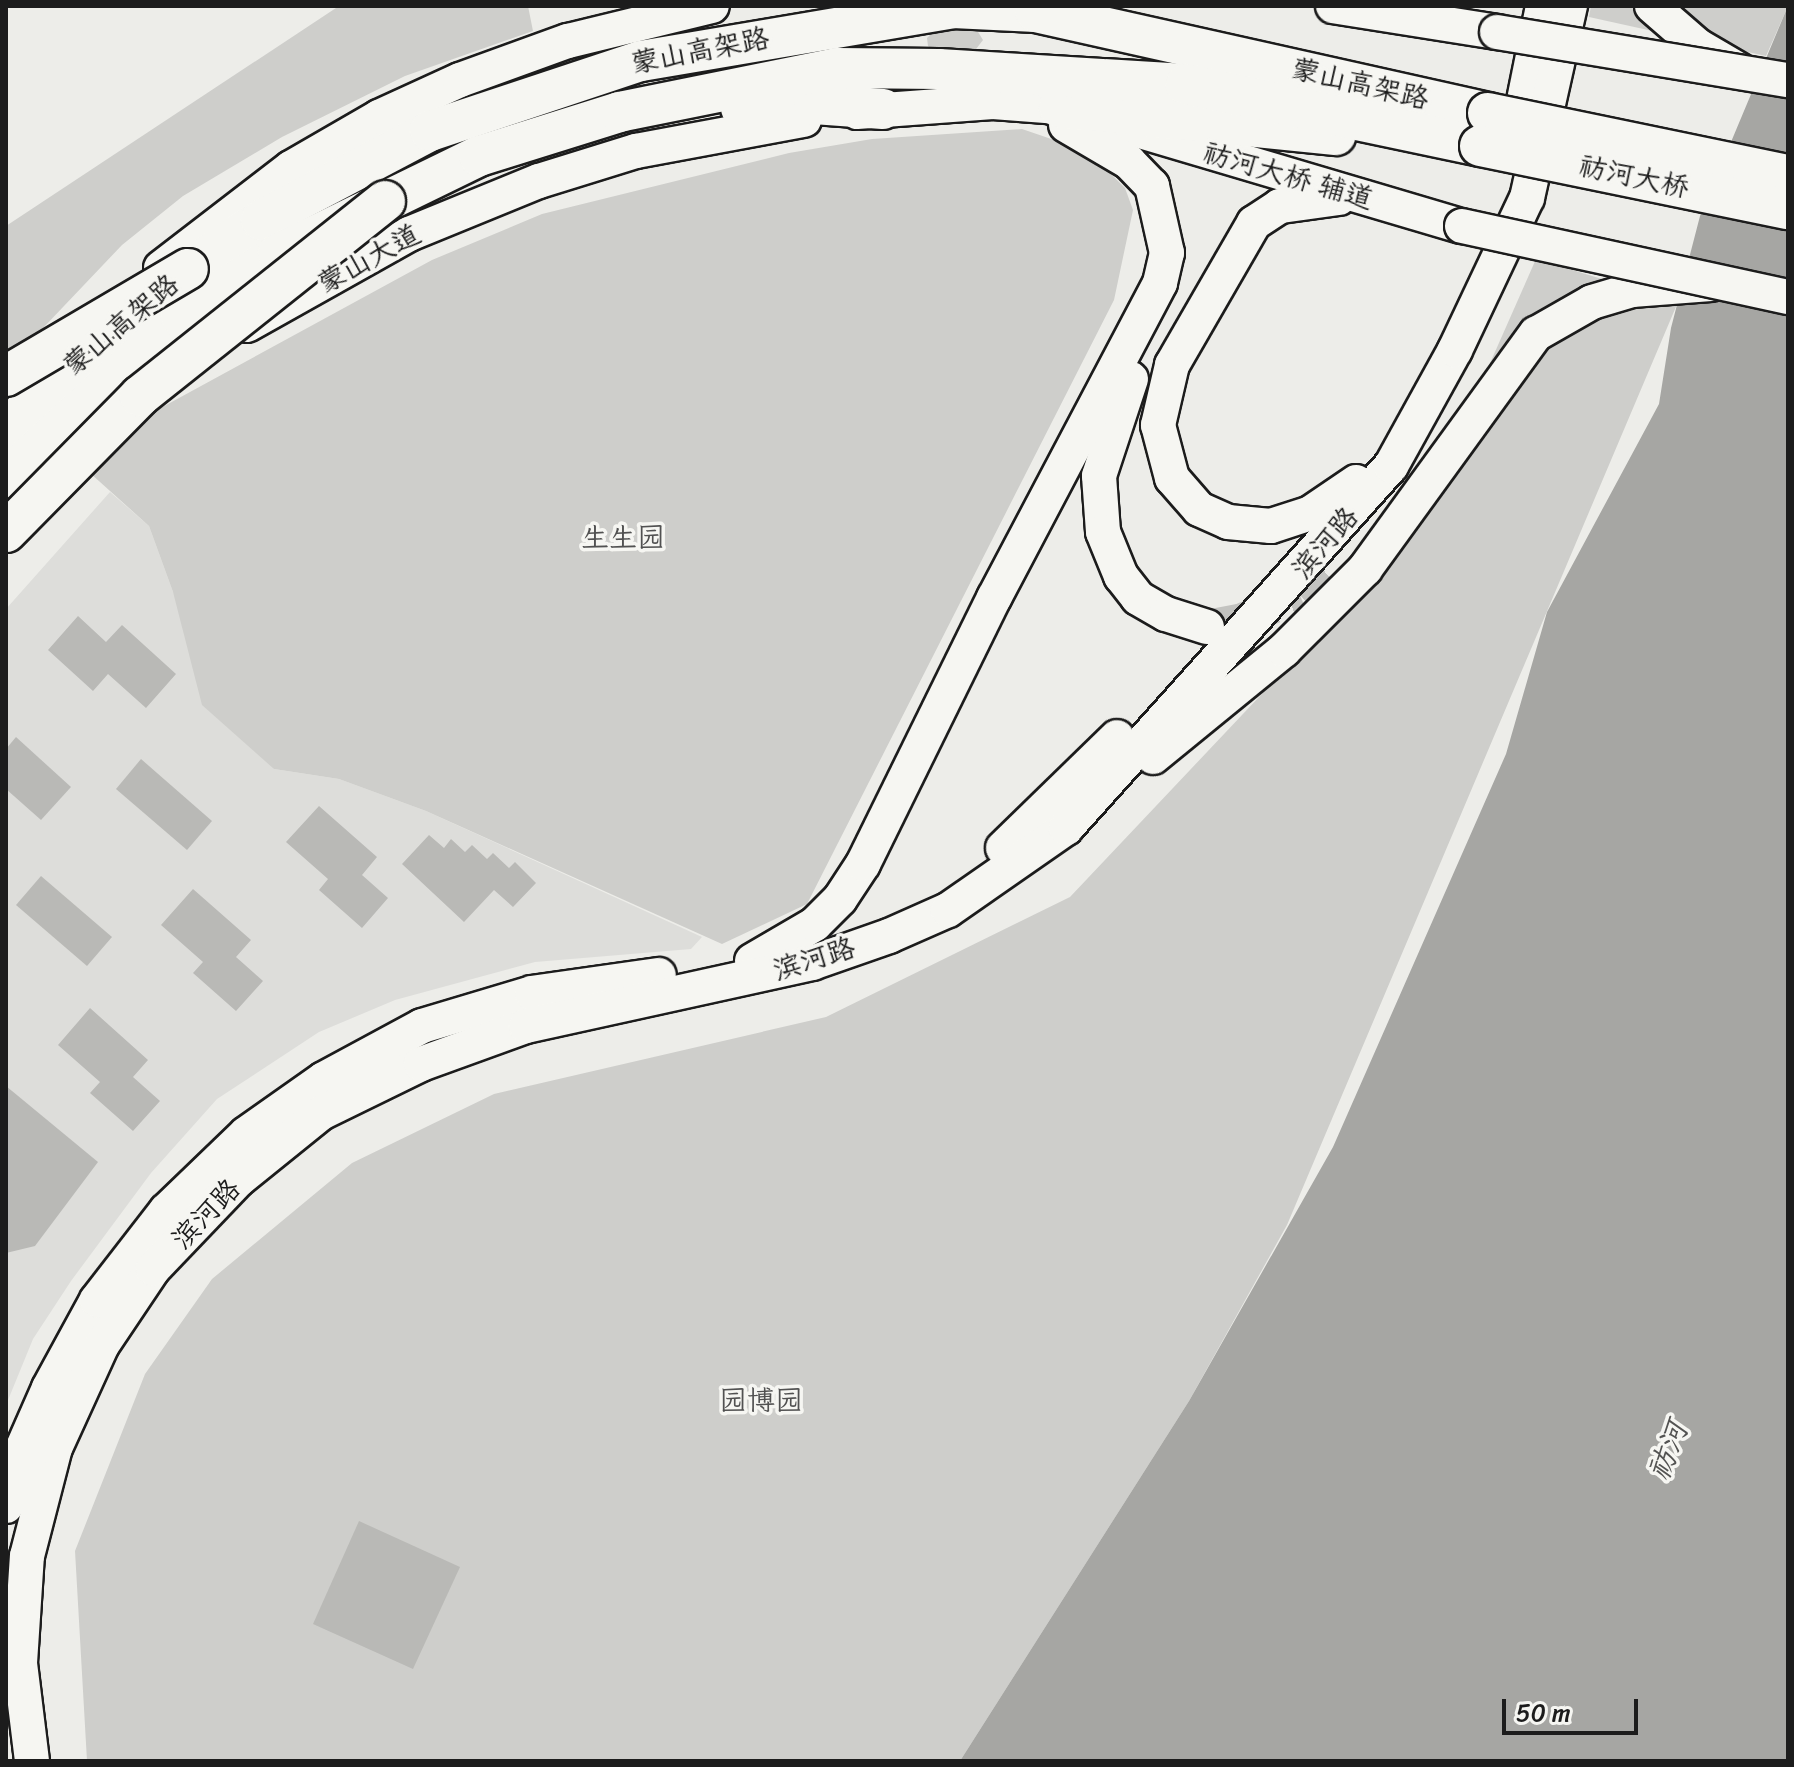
<!DOCTYPE html>
<html>
<head>
<meta charset="utf-8">
<style>
  body { margin:0 }
  #map { position:relative; width:1794px; height:1767px; overflow:hidden; background:#edede9; font-family:Sriracha,"LXGW WenKai TC",sans-serif }
  div>[style] { position:absolute }
  .built>* { inset:0; background:#ddddda }
  .green>* { inset:0; background:#cececb }
  .water>* { inset:0; background:#a6a6a3 }
  .building>* { inset:0; background:#b9b9b6 }
  .major-tunnel>* { height:34px; margin-top:-17px; transform-origin:0; background:repeating-linear-gradient(90deg,#c3c3c0 0 34px,transparent 0 51px) }
  .roads { filter:drop-shadow(2px 0 #1c1c1c) drop-shadow(-2px 0 #1c1c1c) drop-shadow(0 2px #1c1c1c) drop-shadow(0 -2px #1c1c1c) }
  .major>* { height:34px; margin:-17px; padding:0 17px; transform-origin:17px; border-radius:17px; background:#f6f6f2 }
  .highway>* { height:40px; margin:-20px; padding:0 20px; transform-origin:20px; border-radius:20px; background:#f6f6f2 }
  .bridges { filter:drop-shadow(2px 0 #1c1c1c) drop-shadow(-2px 0 #1c1c1c) drop-shadow(0 2px #1c1c1c) drop-shadow(0 -2px #1c1c1c) }
  .major-bridge>* { height:34px; margin:-17px; padding:0 17px; transform-origin:17px; border-radius:17px; background:#f6f6f2 }
  .highway-bridge>* { height:40px; margin:-20px; padding:0 20px; transform-origin:20px; border-radius:20px; background:#f6f6f2 }
  span { translate:-50% -50%; white-space:nowrap; text-align:center; line-height:1.15; -webkit-text-stroke:7px #f6f6f2; paint-order:stroke }
  .street-label { font-size:28px; color:#1c1c1c }
  .park-label { font-size:28px; color:#515151 }
  .water-label { font-size:30px; color:#535352; font-style:italic }
  .frame { position:absolute; inset:0; border:8px solid #1c1c1c; pointer-events:none }
  .scale { position:absolute; left:1502px; top:1699px; width:136px; height:36px; box-sizing:border-box; border:4px solid #1c1c1c; border-top:0; padding-left:10px; font-size:24px; line-height:28px; white-space:nowrap; color:#1c1c1c; -webkit-text-stroke:6px #f6f6f2; paint-order:stroke }
</style>
</head>
<body>
<div id="map">
  <div class="built">
    <i style="clip-path:polygon(110px 492px,149px 526px,173px 592px,274px 769px,339px 779px,426px 811px,702px 937px,691px 949px,535px 962px,395px 1000px,319px 1032px,217px 1099px,151px 1173px,71px 1281px,33px 1339px,6px 1405px,6px 609px)"></i>
  </div>
  <div class="green">
    <i style="clip-path:polygon(339px 6px,528px 6px,533px 31px,405px 76px,282px 137px,183px 196px,122px 245px,6px 367px,6px 226px)"></i>
    <i style="clip-path:polygon(1591px 6px,1788px 6px,1766px 56px,1589px 17px)"></i>
    <i style="clip-path:polygon(975px 27px,983px 40px,973px 53px,933px 51px,928px 46px,927px 38px,937px 28px)"></i>
    <i style="clip-path:polygon(1022px 129px,1063px 143px,1108px 171px,1125px 188px,1133px 210px,1114px 300px,807px 904px,722px 944px,426px 811px,339px 779px,274px 769px,202px 705px,173px 592px,149px 526px,90px 473px,157px 410px,432px 260px,542px 214px,789px 153px,872px 139px)"></i>
    <i style="clip-path:polygon(1536px 259px,1678px 302px,1287px 1225px,1189px 1401px,960px 1761px,87px 1761px,75px 1551px,145px 1374px,212px 1279px,352px 1163px,494px 1094px,826px 1017px,1070px 897px,1293px 661px,1426px 508px)"></i>
  </div>
  <div class="water">
    <i style="clip-path:polygon(1788px 6px,1788px 1761px,960px 1761px,1189px 1401px,1333px 1147px,1506px 754px,1547px 612px,1659px 404px,1671px 328px,1700px 216px)"></i>
  </div>
  <div class="building">
    <i style="clip-path:polygon(78px 616px,106px 642px,122px 625px,176px 674px,146px 708px,108px 674px,93px 691px,48px 650px)"></i>
    <i style="clip-path:polygon(16px 737px,71px 787px,41px 820px,6px 789px,6px 749px)"></i>
    <i style="clip-path:polygon(141px 759px,212px 821px,187px 850px,116px 789px)"></i>
    <i style="clip-path:polygon(319px 806px,377px 857px,362px 875px,388px 898px,362px 928px,319px 890px,328px 879px,286px 842px)"></i>
    <i style="clip-path:polygon(429px 835px,444px 848px,451px 839px,465px 852px,472px 845px,487px 859px,493px 853px,509px 868px,515px 862px,536px 883px,513px 907px,494px 890px,464px 922px,402px 864px)"></i>
    <i style="clip-path:polygon(41px 876px,112px 937px,87px 966px,16px 905px)"></i>
    <i style="clip-path:polygon(193px 889px,251px 940px,236px 957px,263px 981px,236px 1011px,193px 973px,203px 962px,161px 925px)"></i>
    <i style="clip-path:polygon(90px 1008px,148px 1060px,133px 1077px,160px 1101px,133px 1131px,90px 1093px,100px 1082px,58px 1045px)"></i>
    <i style="clip-path:polygon(6px 1086px,98px 1162px,35px 1246px,6px 1253px)"></i>
    <i style="clip-path:polygon(359px 1521px,460px 1567px,413px 1669px,313px 1624px)"></i>
  </div>
  <div class="major-tunnel">
    <i style="left:1207px;top:627px;width:36px;rotate:-11deg"></i>
    <i style="left:1242px;top:620px;width:63px;rotate:-23.3deg"></i>
    <i style="left:1300px;top:595px;width:45px;rotate:-40.5deg"></i>
  </div>
  <div class="roads">
    <div class="major">
      <i style="left:1333px;top:6px;width:166px;rotate:9deg"></i>
      <i style="left:1652px;top:6px;width:61px;rotate:41deg"></i>
      <i style="left:1698px;top:46px;width:48px;rotate:30.3deg"></i>
      <i style="left:857px;top:112px;width:136px;rotate:-4.2deg"></i>
      <i style="left:993px;top:102px;width:66px;rotate:4.3deg"></i>
      <i style="left:1059px;top:107px;width:420px;rotate:16.5deg"></i>
      <i style="left:1515px;top:145px;width:142px;rotate:-78.6deg"></i>
      <i style="left:1339px;top:198px;width:60px;rotate:172.3deg"></i>
      <i style="left:1280px;top:206px;width:31px;rotate:147deg"></i>
      <i style="left:1254px;top:223px;width:164px;rotate:120deg"></i>
      <i style="left:1172px;top:365px;width:62px;rotate:103.1deg"></i>
      <i style="left:1158px;top:425px;width:55px;rotate:75.2deg"></i>
      <i style="left:1172px;top:478px;width:41px;rotate:48.9deg"></i>
      <i style="left:1199px;top:509px;width:32px;rotate:24deg"></i>
      <i style="left:1228px;top:522px;width:43px;rotate:5.3deg"></i>
      <i style="left:1271px;top:526px;width:40px;rotate:-18deg"></i>
      <i style="left:1309px;top:514px;width:57px;rotate:-34.2deg"></i>
      <i style="left:161px;top:268px;width:164px;rotate:-37.6deg"></i>
      <i style="left:291px;top:168px;width:102px;rotate:-30.1deg"></i>
      <i style="left:379px;top:117px;width:89px;rotate:-24.6deg"></i>
      <i style="left:460px;top:80px;width:115px;rotate:-19.9deg"></i>
      <i style="left:568px;top:41px;width:148px;rotate:-13.7deg"></i>
      <i style="left:247px;top:325px;width:186px;rotate:-29.3deg"></i>
      <i style="left:409px;top:234px;width:140px;rotate:-22.2deg"></i>
      <i style="left:539px;top:181px;width:102px;rotate:-17.2deg"></i>
      <i style="left:636px;top:151px;width:171px;rotate:-10.5deg"></i>
      <i style="left:1131px;top:379px;width:102px;rotate:108.3deg"></i>
      <i style="left:1099px;top:476px;width:56px;rotate:85.9deg"></i>
      <i style="left:1103px;top:532px;width:48px;rotate:67.8deg"></i>
      <i style="left:1121px;top:576px;width:28px;rotate:52deg"></i>
      <i style="left:1138px;top:598px;width:32px;rotate:30deg"></i>
      <i style="left:1166px;top:614px;width:43px;rotate:17.6deg"></i>
      <i style="left:1153px;top:757px;width:169px;rotate:-39.2deg"></i>
      <i style="left:1284px;top:650px;width:115px;rotate:-45deg"></i>
      <i style="left:1365px;top:569px;width:291px;rotate:-54deg"></i>
      <i style="left:1536px;top:334px;width:64px;rotate:-29.7deg"></i>
      <i style="left:1592px;top:302px;width:42px;rotate:-16.7deg"></i>
      <i style="left:1632px;top:290px;width:79px;rotate:-4.3deg"></i>
      <i style="left:1003px;top:848px;width:159px;rotate:-44.2deg"></i>
      <i style="left:752px;top:961px;width:73px;rotate:-30.4deg"></i>
      <i style="left:815px;top:924px;width:35px;rotate:-45deg"></i>
      <i style="left:840px;top:899px;width:42px;rotate:-56.7deg"></i>
      <i style="left:863px;top:864px;width:297px;rotate:-63.8deg"></i>
      <i style="left:994px;top:598px;width:356px;rotate:-62.2deg"></i>
      <i style="left:1160px;top:283px;width:31px;rotate:-77deg"></i>
      <i style="left:1167px;top:253px;width:69px;rotate:-102.6deg"></i>
      <i style="left:1152px;top:186px;width:33px;rotate:-134deg"></i>
      <i style="left:1129px;top:162px;width:73px;rotate:-149.6deg"></i>
      <i style="left:6px;top:1506px;width:52px;rotate:-75.4deg"></i>
      <i style="left:19px;top:1456px;width:74px;rotate:-66.2deg"></i>
      <i style="left:49px;top:1388px;width:100px;rotate:-61.4deg"></i>
      <i style="left:97px;top:1300px;width:113px;rotate:-52.2deg"></i>
      <i style="left:166px;top:1211px;width:111px;rotate:-43.9deg"></i>
      <i style="left:246px;top:1134px;width:95px;rotate:-35.2deg"></i>
      <i style="left:324px;top:1079px;width:111px;rotate:-28.4deg"></i>
      <i style="left:422px;top:1026px;width:115px;rotate:-16.7deg"></i>
      <i style="left:532px;top:993px;width:128px;rotate:-8.1deg"></i>
      <i style="left:32px;top:1761px;width:99px;rotate:-97deg"></i>
      <i style="left:20px;top:1663px;width:107px;rotate:-86.3deg"></i>
      <i style="left:27px;top:1556px;width:112px;rotate:-75.5deg"></i>
      <i style="left:55px;top:1448px;width:113px;rotate:-65.5deg"></i>
      <i style="left:102px;top:1345px;width:92px;rotate:-56.1deg"></i>
      <i style="left:153px;top:1269px;width:123px;rotate:-46.3deg"></i>
      <i style="left:238px;top:1180px;width:107px;rotate:-38.9deg"></i>
      <i style="left:321px;top:1113px;width:111px;rotate:-26.1deg"></i>
      <i style="left:421px;top:1064px;width:112px;rotate:-19.9deg"></i>
      <i style="left:526px;top:1026px;width:293px;rotate:-12.4deg"></i>
      <i style="left:812px;top:963px;width:82px;rotate:-19.3deg"></i>
      <i style="left:889px;top:936px;width:64px;rotate:-23.8deg"></i>
      <i style="left:948px;top:910px;width:144px;rotate:-34.8deg"></i>
      <i style="left:1066px;top:828px;width:486px;rotate:-48.1deg"></i>
      <i style="left:1391px;top:466px;width:132px;rotate:-61.1deg"></i>
      <i style="left:1455px;top:350px;width:168px;rotate:-64.7deg"></i>
      <i style="left:1527px;top:198px;width:197px;rotate:-77.4deg"></i>
    </div>
    <div class="highway">
      <i style="left:1059px;top:107px;width:278px;rotate:5.8deg"></i>
      <i style="left:741px;top:108px;width:73px;rotate:-3.1deg"></i>
      <i style="left:814px;top:104px;width:69px;rotate:4.1deg"></i>
      <i style="left:6px;top:430px;width:73px;rotate:-45.6deg"></i>
      <i style="left:57px;top:378px;width:170px;rotate:-39.8deg"></i>
      <i style="left:188px;top:269px;width:88px;rotate:-33.9deg"></i>
      <i style="left:261px;top:220px;width:191px;rotate:-27.8deg"></i>
      <i style="left:430px;top:131px;width:222px;rotate:-18.4deg"></i>
      <i style="left:641px;top:61px;width:316px;rotate:-9.6deg"></i>
      <i style="left:953px;top:8px;width:83px;rotate:2.8deg"></i>
      <i style="left:1036px;top:12px;width:463px;rotate:12.6deg"></i>
      <i style="left:6px;top:478px;width:238px;rotate:-42.6deg"></i>
      <i style="left:181px;top:317px;width:116px;rotate:-33deg"></i>
      <i style="left:278px;top:254px;width:224px;rotate:-26deg"></i>
      <i style="left:479px;top:156px;width:147px;rotate:-17.4deg"></i>
      <i style="left:619px;top:112px;width:222px;rotate:-11.4deg"></i>
      <i style="left:837px;top:68px;width:102px;rotate:0.6deg"></i>
      <i style="left:939px;top:69px;width:247px;rotate:3.5deg"></i>
      <i style="left:1186px;top:84px;width:300px;rotate:11.9deg"></i>
    </div>
  </div>
  <div class="bridges">
    <div class="major-bridge">
      <i style="left:1497px;top:32px;width:295px;rotate:9.4deg"></i>
      <i style="left:1462px;top:226px;width:334px;rotate:12.3deg"></i>
    </div>
    <div class="highway-bridge">
      <i style="left:1488px;top:113px;width:306px;rotate:11.7deg"></i>
      <i style="left:1480px;top:146px;width:314px;rotate:11.6deg"></i>
      <i style="left:6px;top:376px;width:211px;rotate:-30.5deg"></i>
      <i style="left:6px;top:532px;width:191px;rotate:-45.4deg"></i>
      <i style="left:140px;top:396px;width:313px;rotate:-38.5deg"></i>
    </div>
  </div>
  <div class="street-label">
    <span style="left:700px;top:51px;rotate:-11deg">蒙山高架路</span>
    <span style="left:1360px;top:84px;rotate:13deg">蒙山高架路</span>
    <span style="left:1288px;top:176px;rotate:16deg">祊河大桥 辅道</span>
    <span style="left:1634px;top:177px;rotate:12deg">祊河大桥</span>
    <span style="left:369px;top:259px;rotate:-29deg">蒙山大道</span>
    <span style="left:121px;top:325px;rotate:-40deg">蒙山高架路</span>
    <span style="left:1325px;top:543px;rotate:-49deg">滨河路</span>
    <span style="left:814px;top:959px;rotate:-17deg">滨河路</span>
    <span style="left:206px;top:1214px;rotate:-46deg">滨河路</span>
  </div>
  <div class="park-label">
    <span style="left:623px;top:538px">生生园</span>
    <span style="left:761px;top:1401px">园博园</span>
  </div>
  <div class="water-label">
    <span style="left:1668px;top:1451px;rotate:-69deg">祊河</span>
  </div>
  <div class="frame"></div>
  <div class="scale">50 m</div>
</div>
</body>
</html>
